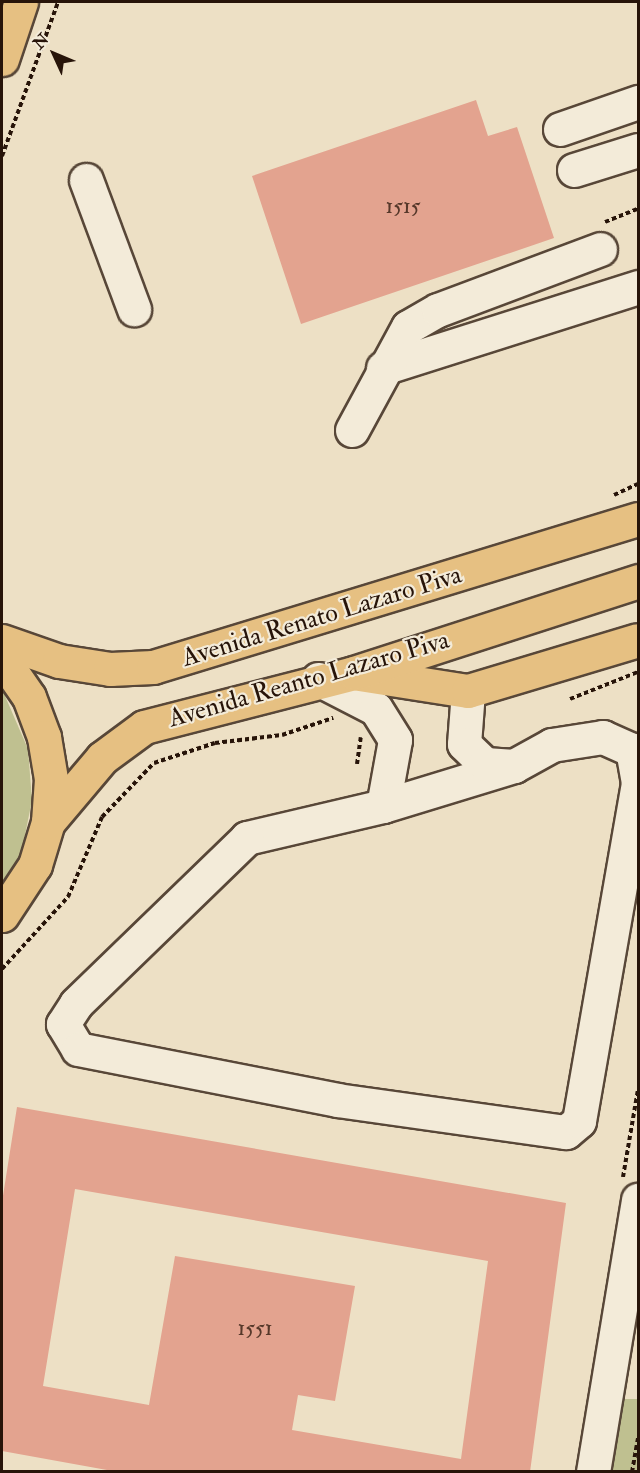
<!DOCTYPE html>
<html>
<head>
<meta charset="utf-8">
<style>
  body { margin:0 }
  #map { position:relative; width:640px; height:1473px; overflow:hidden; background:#ede0c5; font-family:"IM FELL Double Pica",serif }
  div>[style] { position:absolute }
  .green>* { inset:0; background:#bfc090 }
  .building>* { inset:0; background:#e3a38f }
  .path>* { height:4px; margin-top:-2px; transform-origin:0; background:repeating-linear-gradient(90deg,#271409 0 4.5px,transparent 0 7.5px) }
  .roads { filter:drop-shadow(2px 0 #584738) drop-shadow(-2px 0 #584738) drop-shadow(0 2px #584738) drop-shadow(0 -2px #584738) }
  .minor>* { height:33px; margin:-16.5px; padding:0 16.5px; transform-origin:16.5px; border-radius:16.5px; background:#f3ebd9 }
  .major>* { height:33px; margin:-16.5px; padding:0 16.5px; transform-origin:16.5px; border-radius:16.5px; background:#e6c082 }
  span { translate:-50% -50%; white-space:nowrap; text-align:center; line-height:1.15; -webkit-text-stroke:4.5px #f3ebd9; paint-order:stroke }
  .number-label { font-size:22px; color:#56382a }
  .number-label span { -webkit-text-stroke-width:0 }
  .street-label { font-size:26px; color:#271409 }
  .frame { position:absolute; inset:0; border:3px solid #271409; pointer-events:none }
  .north { position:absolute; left:24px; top:24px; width:60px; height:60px; -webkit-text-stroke:4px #f3ebd9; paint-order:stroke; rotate:314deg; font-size:16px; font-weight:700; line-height:24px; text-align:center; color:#271409 }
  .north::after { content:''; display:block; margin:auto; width:21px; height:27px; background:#271409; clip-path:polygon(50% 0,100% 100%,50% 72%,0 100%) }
</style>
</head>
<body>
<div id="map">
  <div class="green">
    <i style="clip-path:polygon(2px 689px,28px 749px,32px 800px,22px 850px,2px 888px)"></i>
    <i style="clip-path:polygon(605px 1399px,638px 1399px,638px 1471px,596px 1472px)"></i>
  </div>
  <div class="building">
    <i style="clip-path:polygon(476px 100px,488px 136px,517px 127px,554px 238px,301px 324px,252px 176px)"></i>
    <i style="clip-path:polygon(evenodd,17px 1107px,566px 1203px,530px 1472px,118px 1472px,2px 1451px,2px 1202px,17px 1107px,75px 1189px,488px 1261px,461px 1459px,292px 1430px,298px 1395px,335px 1401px,355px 1286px,175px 1256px,149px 1405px,43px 1386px,75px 1189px)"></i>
  </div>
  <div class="path">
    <i style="left:2px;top:156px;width:164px;rotate:-70deg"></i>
    <i style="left:605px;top:222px;width:35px;rotate:-22deg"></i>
    <i style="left:614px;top:495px;width:26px;rotate:-25deg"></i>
    <i style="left:570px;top:699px;width:73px;rotate:-21.7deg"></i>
    <i style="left:357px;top:764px;width:27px;rotate:-82deg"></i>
    <i style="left:2px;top:969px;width:98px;rotate:-47.5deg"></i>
    <i style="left:68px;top:897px;width:87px;rotate:-67deg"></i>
    <i style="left:102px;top:817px;width:75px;rotate:-46.1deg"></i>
    <i style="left:154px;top:763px;width:64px;rotate:-18.2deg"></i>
    <i style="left:215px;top:743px;width:67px;rotate:-6.8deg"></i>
    <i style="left:282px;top:735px;width:54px;rotate:-18.4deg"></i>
    <i style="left:623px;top:1177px;width:89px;rotate:-80.3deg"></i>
    <i style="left:632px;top:1472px;width:35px;rotate:-80deg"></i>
  </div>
  <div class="roads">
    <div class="minor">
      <i style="left:560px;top:129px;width:83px;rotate:-19.1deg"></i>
      <i style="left:574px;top:170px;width:67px;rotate:-17.4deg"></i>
      <i style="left:86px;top:180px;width:138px;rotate:69.6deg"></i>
      <i style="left:383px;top:368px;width:268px;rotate:-17.6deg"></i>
      <i style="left:352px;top:430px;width:117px;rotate:-61.5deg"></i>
      <i style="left:408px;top:327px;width:34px;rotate:-30deg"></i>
      <i style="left:438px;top:310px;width:173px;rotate:-20.6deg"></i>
      <i style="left:318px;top:679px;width:65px;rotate:27.3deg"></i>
      <i style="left:376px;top:709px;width:36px;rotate:58deg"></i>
      <i style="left:395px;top:740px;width:67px;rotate:100.3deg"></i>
      <i style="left:383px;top:806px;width:140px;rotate:166.8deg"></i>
      <i style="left:247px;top:838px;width:238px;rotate:135.9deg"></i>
      <i style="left:76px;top:1004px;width:24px;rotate:123deg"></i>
      <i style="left:63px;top:1024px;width:29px;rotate:59deg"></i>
      <i style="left:78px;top:1049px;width:264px;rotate:11.1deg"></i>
      <i style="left:337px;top:1100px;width:231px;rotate:8deg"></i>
      <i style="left:566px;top:1132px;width:17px;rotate:-40deg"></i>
      <i style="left:579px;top:1121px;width:343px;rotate:-80.1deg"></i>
      <i style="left:638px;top:783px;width:34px;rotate:-100deg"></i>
      <i style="left:632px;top:750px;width:32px;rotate:-156deg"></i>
      <i style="left:603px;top:737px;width:52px;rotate:171.1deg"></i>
      <i style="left:552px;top:745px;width:43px;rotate:151.1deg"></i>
      <i style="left:514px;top:766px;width:137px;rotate:163deg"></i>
      <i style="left:468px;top:691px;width:53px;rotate:94.3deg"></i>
      <i style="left:464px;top:744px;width:29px;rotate:44deg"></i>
      <i style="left:485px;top:764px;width:29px;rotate:4deg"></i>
      <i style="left:593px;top:1472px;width:276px;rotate:-80.6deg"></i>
    </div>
    <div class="major">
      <i style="left:2px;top:59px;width:60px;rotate:-71.6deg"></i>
      <i style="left:2px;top:641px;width:60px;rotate:19.3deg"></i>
      <i style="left:59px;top:661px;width:52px;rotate:8.9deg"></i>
      <i style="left:110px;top:669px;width:43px;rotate:-2.7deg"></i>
      <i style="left:153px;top:667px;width:507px;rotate:-16.97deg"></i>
      <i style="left:2px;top:658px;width:47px;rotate:55.3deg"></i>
      <i style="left:29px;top:697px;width:43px;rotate:69.4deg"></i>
      <i style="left:44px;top:737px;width:43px;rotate:80.5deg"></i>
      <i style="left:51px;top:779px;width:43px;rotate:94deg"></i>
      <i style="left:48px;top:822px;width:45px;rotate:106.8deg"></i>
      <i style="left:35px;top:865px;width:60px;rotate:123.4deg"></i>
      <i style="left:359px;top:674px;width:110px;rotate:8.9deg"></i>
      <i style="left:468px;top:691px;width:177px;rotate:-16.7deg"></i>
      <i style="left:48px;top:822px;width:84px;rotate:-49.8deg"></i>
      <i style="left:102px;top:758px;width:52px;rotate:-36.4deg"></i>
      <i style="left:144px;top:727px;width:217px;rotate:-14.4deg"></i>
      <i style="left:354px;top:673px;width:299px;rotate:-17.9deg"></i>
    </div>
  </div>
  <div class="number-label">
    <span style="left:403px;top:207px">1515</span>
    <span style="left:255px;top:1329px">1551</span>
  </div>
  <div class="street-label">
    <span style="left:322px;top:617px;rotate:-17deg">Avenida Renato Lazaro Piva</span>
    <span style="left:309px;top:680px;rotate:-16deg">Avenida Reanto Lazaro Piva</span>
  </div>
  <div class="frame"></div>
  <div class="north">N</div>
</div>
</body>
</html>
